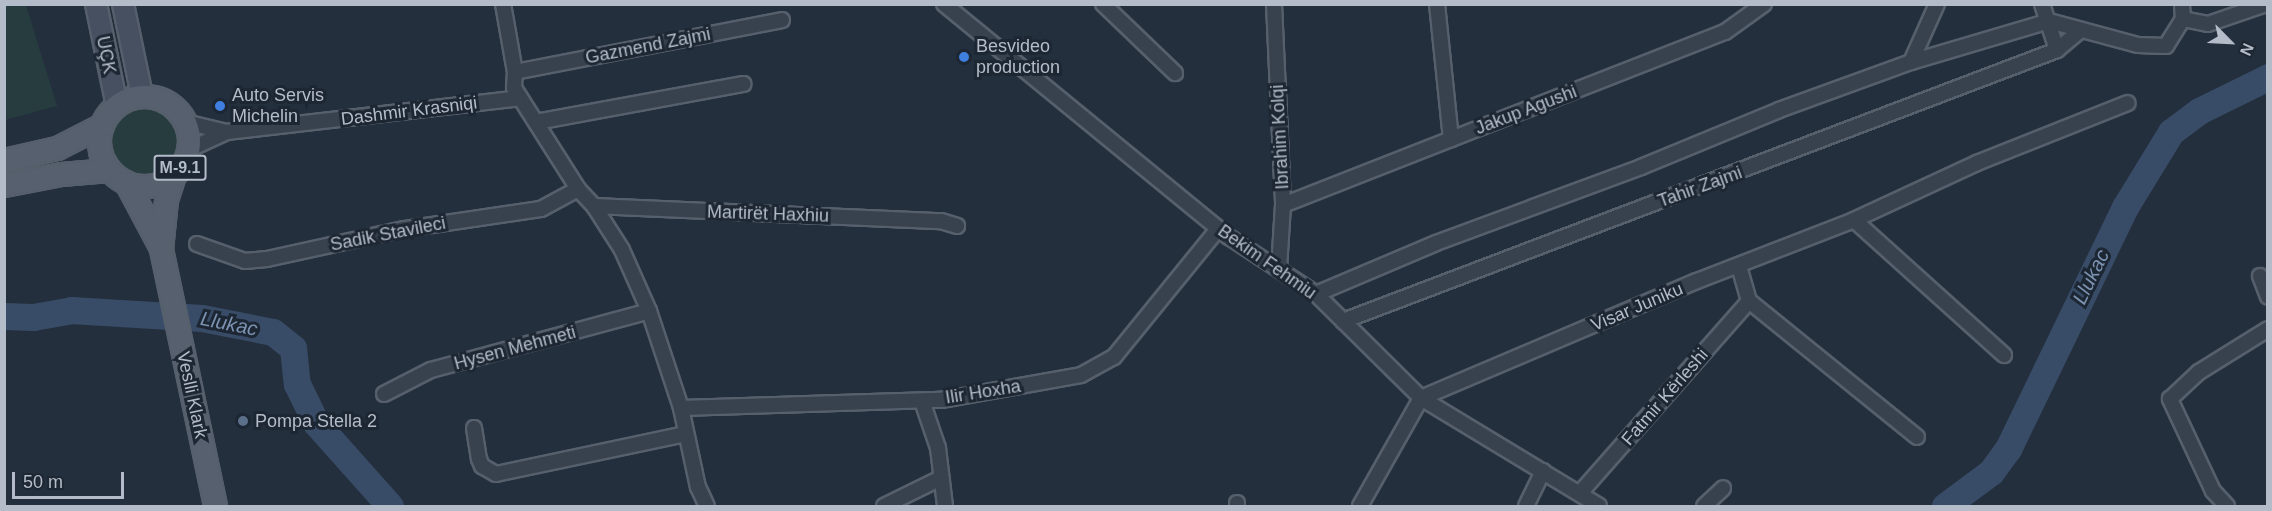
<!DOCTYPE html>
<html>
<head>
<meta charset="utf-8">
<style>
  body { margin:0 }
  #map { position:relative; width:2272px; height:511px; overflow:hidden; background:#242f3e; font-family:Helvetica,sans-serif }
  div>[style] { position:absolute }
  .green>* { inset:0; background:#263c3f }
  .round { border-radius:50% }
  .river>* { height:27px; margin:-13.5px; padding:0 13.5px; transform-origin:13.5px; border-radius:13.5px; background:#394c67 }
  .roads { filter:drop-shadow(2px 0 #565f6c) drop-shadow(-2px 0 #565f6c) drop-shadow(0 2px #565f6c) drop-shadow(0 -2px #565f6c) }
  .street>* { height:14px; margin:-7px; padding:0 7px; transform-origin:7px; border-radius:7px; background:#38414e }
  .secondary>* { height:20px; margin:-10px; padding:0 10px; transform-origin:10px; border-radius:10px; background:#465061 }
  .primary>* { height:21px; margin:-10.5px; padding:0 10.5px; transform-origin:10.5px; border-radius:10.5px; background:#56606e }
  .primary>.ring { margin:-10.5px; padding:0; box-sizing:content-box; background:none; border:21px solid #56606e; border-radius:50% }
  .dots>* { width:16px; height:16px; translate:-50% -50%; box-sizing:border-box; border:3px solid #1d2633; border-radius:50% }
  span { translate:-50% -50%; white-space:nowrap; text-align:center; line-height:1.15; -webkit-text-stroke:6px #1d2633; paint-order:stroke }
  .shield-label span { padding:2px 4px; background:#1d2633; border:2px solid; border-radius:4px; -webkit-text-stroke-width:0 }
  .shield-label { font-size:16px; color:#b4bcc9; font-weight:700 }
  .street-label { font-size:18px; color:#b4bcc9 }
  .poi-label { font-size:18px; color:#b4bcc9 }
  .left { translate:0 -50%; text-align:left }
  .water-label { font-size:20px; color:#7c92b1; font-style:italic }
  .frame { position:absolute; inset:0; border:6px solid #b4bcc9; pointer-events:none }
  .north { position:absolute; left:2200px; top:12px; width:60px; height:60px; -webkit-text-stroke:4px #1d2633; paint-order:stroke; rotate:114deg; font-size:16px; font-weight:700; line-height:24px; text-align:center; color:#b4bcc9 }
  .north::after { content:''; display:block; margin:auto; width:21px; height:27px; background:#b4bcc9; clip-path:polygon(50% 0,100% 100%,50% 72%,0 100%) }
  .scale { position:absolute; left:12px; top:472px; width:112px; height:27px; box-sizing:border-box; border:3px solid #b4bcc9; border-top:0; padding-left:8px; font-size:18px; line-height:21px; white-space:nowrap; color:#b4bcc9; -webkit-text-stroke:4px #1d2633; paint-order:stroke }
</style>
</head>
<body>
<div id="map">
  <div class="green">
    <i style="clip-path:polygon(5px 4px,26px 5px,57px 106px,5px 120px)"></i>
    <i class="round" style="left:112px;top:108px;width:66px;height:66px"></i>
  </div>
  <div class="river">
    <i style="left:4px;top:316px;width:29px;rotate:2deg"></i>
    <i style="left:33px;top:317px;width:39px;rotate:-10deg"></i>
    <i style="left:71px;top:310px;width:131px;rotate:3.5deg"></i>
    <i style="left:202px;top:318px;width:72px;rotate:11.2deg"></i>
    <i style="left:273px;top:332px;width:26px;rotate:39deg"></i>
    <i style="left:293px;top:348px;width:36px;rotate:84deg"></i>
    <i style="left:297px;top:384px;width:43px;rotate:64deg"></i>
    <i style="left:316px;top:423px;width:111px;rotate:48.3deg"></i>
    <i style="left:1945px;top:506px;width:57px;rotate:-36.5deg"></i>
    <i style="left:1991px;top:472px;width:29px;rotate:-54deg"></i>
    <i style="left:2008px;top:449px;width:269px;rotate:-64.2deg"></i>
    <i style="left:2125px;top:207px;width:88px;rotate:-58.5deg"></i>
    <i style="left:2171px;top:132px;width:35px;rotate:-37deg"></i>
    <i style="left:2199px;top:111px;width:77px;rotate:-26.2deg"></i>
  </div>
  <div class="roads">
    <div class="street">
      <i style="left:503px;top:4px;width:69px;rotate:80deg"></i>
      <i style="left:515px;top:72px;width:16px;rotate:94deg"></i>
      <i style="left:514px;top:88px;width:120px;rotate:57.6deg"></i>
      <i style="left:578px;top:189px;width:23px;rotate:47deg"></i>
      <i style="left:594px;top:206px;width:52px;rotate:57.5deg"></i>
      <i style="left:622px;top:250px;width:67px;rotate:66.1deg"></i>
      <i style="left:649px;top:311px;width:102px;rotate:71.7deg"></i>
      <i style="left:681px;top:408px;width:81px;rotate:77.9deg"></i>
      <i style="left:698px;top:487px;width:21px;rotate:65deg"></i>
      <i style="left:944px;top:4px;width:368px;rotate:39.3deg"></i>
      <i style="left:1229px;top:237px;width:104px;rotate:33.2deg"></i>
      <i style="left:1316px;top:294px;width:148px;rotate:44.7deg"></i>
      <i style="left:1421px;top:398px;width:208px;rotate:31.2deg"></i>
      <i style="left:1103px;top:4px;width:100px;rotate:43.8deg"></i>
      <i style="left:1274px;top:4px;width:201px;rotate:87.4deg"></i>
      <i style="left:1283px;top:205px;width:64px;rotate:93.6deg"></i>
      <i style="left:1437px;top:4px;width:136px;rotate:84.1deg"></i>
      <i style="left:2042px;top:4px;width:48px;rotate:71.9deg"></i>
      <i style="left:2183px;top:19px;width:25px;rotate:11deg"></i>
      <i style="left:2208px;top:24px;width:61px;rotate:-19deg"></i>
      <i style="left:1911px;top:62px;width:64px;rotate:-65.9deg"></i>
      <i style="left:515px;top:72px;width:272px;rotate:-11deg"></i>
      <i style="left:185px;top:122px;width:43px;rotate:13.4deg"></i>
      <i style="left:536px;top:122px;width:211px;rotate:-10.4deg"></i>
      <i style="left:188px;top:150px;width:43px;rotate:-24.8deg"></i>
      <i style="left:227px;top:132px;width:294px;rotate:-6.6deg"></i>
      <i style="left:1283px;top:205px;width:475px;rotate:-21.4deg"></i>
      <i style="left:1725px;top:32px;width:48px;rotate:-35.7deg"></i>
      <i style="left:594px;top:206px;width:347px;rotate:2.5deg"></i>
      <i style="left:941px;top:221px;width:17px;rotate:17deg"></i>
      <i style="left:1854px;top:220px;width:202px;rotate:42deg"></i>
      <i style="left:197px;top:244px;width:51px;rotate:19.5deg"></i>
      <i style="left:245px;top:261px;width:22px;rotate:-5deg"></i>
      <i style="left:267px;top:259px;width:141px;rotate:-12.3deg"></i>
      <i style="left:405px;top:229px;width:137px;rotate:-8.4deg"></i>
      <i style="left:541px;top:209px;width:42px;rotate:-28.4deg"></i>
      <i style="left:2260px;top:276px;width:22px;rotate:69deg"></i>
      <i style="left:1316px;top:294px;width:130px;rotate:-23deg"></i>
      <i style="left:1436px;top:243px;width:219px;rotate:-20.3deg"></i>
      <i style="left:1641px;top:167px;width:149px;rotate:-22.4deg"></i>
      <i style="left:1779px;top:110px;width:140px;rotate:-20deg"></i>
      <i style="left:1911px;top:62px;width:144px;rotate:-16.5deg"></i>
      <i style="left:2049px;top:21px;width:92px;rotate:15.1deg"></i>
      <i style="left:2138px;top:45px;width:28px;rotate:2deg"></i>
      <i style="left:2166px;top:46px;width:32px;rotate:-58deg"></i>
      <i style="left:2183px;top:19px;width:15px;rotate:-94deg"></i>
      <i style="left:1749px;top:301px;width:216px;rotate:39deg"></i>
      <i style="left:1343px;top:321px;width:764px;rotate:-20.78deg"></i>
      <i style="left:2057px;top:50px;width:31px;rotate:-40deg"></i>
      <i style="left:384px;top:394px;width:53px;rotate:-27.1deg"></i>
      <i style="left:431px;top:370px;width:226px;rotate:-15.1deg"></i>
      <i style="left:922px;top:401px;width:50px;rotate:71.2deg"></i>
      <i style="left:938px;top:448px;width:58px;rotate:83.1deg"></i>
      <i style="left:681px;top:408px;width:260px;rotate:-1.8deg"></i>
      <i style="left:941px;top:400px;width:142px;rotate:-10.1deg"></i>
      <i style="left:1081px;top:375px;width:38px;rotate:-29deg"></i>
      <i style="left:1114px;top:357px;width:165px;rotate:-50.9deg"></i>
      <i style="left:474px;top:428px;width:31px;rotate:81deg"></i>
      <i style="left:479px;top:459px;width:8px;rotate:67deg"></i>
      <i style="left:482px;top:466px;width:16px;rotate:30deg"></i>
      <i style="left:496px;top:474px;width:193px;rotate:-11.9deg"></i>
      <i style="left:1580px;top:493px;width:256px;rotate:-48.6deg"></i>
      <i style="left:1749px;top:301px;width:35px;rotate:-106deg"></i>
      <i style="left:884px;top:506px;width:64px;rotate:-26.2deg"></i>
      <i style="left:1237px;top:506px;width:3px;rotate:-90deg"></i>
      <i style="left:1360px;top:506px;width:124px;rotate:-60.5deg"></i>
      <i style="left:1421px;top:398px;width:300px;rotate:-23deg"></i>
      <i style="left:1697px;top:281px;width:168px;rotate:-21.2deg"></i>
      <i style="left:1854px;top:220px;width:136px;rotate:-24.9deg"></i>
      <i style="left:1977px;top:163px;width:162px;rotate:-21.7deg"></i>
      <i style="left:1526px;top:506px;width:39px;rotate:-64deg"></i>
      <i style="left:1704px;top:506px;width:26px;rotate:-43deg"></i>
      <i style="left:2227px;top:506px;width:21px;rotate:-133deg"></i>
      <i style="left:2213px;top:491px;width:102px;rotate:-115.1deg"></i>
      <i style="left:2170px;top:399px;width:40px;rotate:-43deg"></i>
      <i style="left:2199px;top:372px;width:81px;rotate:-31.9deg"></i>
    </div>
    <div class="secondary">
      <i style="left:96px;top:4px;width:104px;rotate:78.4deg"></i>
      <i style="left:123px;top:4px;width:94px;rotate:78.3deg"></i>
    </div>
    <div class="primary">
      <i class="ring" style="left:99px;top:96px;width:69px;height:69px"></i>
      <i style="left:4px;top:160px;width:54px;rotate:-12.8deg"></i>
      <i style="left:57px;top:148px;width:51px;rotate:-27.1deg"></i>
      <i style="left:174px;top:175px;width:26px;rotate:108deg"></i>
      <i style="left:166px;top:200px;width:49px;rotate:95.8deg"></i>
      <i style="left:161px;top:249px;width:263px;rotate:78.1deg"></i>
      <i style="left:126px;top:182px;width:72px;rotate:62deg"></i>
      <i style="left:4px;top:185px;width:58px;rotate:-10.9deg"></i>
      <i style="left:61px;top:174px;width:48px;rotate:-4.8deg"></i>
    </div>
  </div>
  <div class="dots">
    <i style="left:964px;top:57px;background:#3f7fe0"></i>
    <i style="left:220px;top:106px;background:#3f7fe0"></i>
    <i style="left:243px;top:421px;background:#5c6f8a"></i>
  </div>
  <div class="shield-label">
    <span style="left:180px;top:168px">M-9.1</span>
  </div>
  <div class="street-label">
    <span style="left:648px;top:46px;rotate:-11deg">Gazmend Zajmi</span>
    <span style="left:106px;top:55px;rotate:79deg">UÇK</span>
    <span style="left:1526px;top:110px;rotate:-21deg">Jakup Agushi</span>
    <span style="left:409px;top:111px;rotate:-7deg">Dashmir Krasniqi</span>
    <span style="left:1280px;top:137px;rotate:-93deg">Ibrahim Kolqi</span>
    <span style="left:1700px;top:187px;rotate:-20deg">Tahir Zajmi</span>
    <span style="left:768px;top:214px;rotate:2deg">Martirët Haxhiu</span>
    <span style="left:388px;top:234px;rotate:-11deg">Sadik Stavileci</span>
    <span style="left:1267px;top:262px;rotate:35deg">Bekim Fehmiu</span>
    <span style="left:1637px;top:307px;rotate:-23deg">Visar Juniku</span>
    <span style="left:515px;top:348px;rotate:-15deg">Hysen Mehmeti</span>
    <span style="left:983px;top:392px;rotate:-9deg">Ilir Hoxha</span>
    <span style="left:192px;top:395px;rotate:78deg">Veslli Klark</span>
    <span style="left:1665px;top:397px;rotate:-49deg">Fatmir Kërleshi</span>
  </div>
  <div class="poi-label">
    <span class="left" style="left:976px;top:57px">Besvideo<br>production</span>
    <span class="left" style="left:232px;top:106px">Auto Servis<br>Michelin</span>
    <span class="left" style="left:255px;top:421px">Pompa Stella 2</span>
  </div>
  <div class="water-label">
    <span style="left:2091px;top:277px;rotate:-64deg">Llukac</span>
    <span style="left:229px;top:324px;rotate:11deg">Llukac</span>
  </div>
  <div class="frame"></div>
  <div class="north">N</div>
  <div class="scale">50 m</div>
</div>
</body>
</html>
